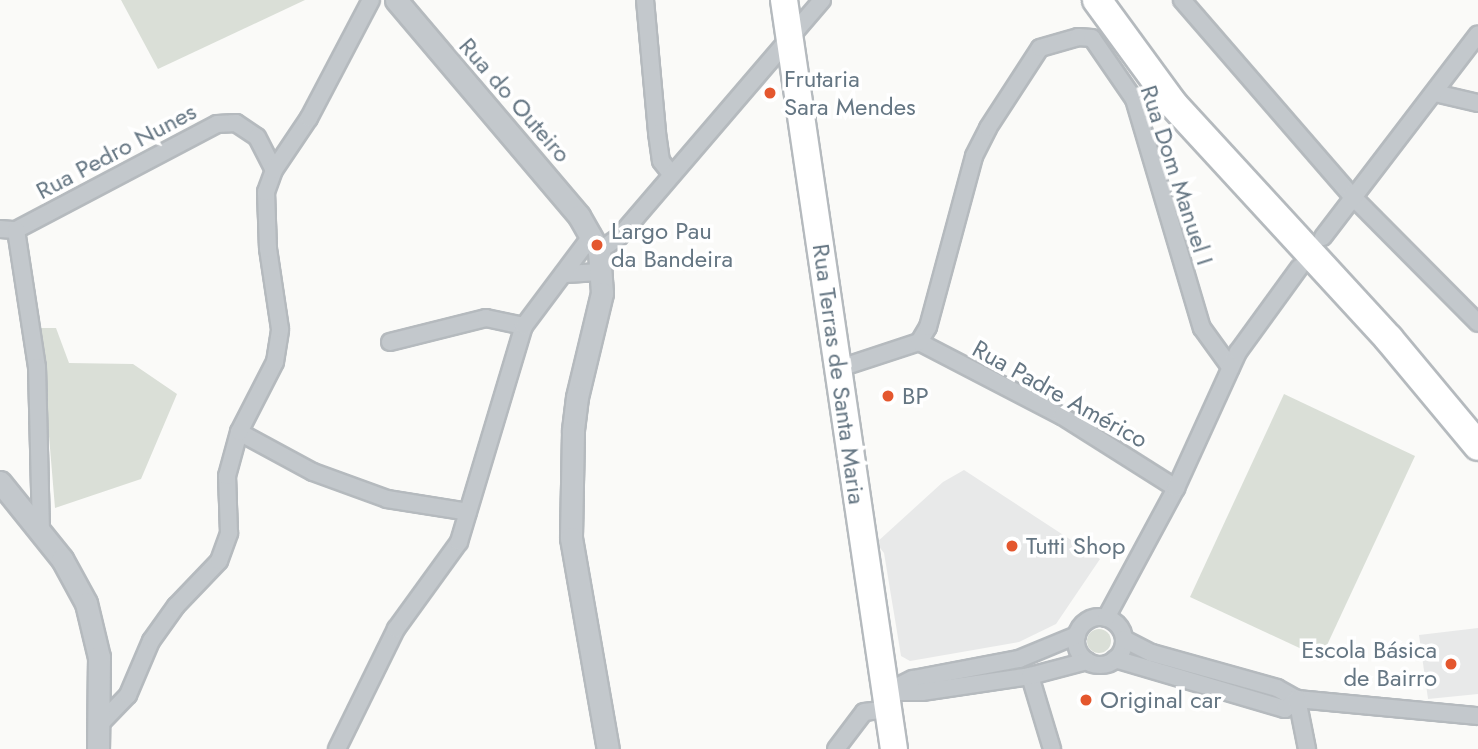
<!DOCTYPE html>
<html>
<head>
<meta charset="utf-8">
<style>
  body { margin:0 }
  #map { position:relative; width:1478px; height:749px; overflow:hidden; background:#fafaf8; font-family:Jost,sans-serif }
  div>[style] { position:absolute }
  .built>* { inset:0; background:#e8e9e9 }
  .green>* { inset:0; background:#dadfd7 }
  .round { border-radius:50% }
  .roads { filter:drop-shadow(2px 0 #b5babe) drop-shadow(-2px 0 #b5babe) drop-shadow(0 2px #b5babe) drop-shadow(0 -2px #b5babe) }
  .minor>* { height:16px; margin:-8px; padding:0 8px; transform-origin:8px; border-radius:8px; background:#c3c8cc }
  .minor>.ring { margin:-8px; padding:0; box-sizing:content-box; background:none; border:16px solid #c3c8cc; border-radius:50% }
  .tertiary>* { height:21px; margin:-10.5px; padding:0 10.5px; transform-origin:10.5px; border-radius:10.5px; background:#c3c8cc }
  .primary>* { height:26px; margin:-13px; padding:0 13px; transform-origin:13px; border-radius:13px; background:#fff }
  .trunk>* { height:28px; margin:-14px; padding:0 14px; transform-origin:14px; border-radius:14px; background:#fff }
  .dots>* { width:19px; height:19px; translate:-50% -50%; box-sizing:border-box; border:4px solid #fff; border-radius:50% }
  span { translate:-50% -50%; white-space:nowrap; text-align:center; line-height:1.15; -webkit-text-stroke:7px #fff; paint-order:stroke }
  .poi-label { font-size:24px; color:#657683 }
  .left { translate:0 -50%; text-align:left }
  .right { translate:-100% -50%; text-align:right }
  .street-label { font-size:24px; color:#657683 }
</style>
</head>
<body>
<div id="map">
  <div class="built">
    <i style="clip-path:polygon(964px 470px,1100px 559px,1056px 624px,1019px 642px,910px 661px,901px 656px,884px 553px,876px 543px,943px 482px)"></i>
    <i style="clip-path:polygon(1478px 628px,1478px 694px,1428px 699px,1419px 635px)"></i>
  </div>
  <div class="green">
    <i style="clip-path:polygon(121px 0,305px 0,158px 69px)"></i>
    <i style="clip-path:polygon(40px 328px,56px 328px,69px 363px,133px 364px,177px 394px,141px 479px,55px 508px)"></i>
    <i style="clip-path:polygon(1284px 394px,1415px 456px,1321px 658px,1190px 597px)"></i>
    <i class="round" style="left:1087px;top:629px;width:24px;height:24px"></i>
  </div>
  <div class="roads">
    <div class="minor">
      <i style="left:645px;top:0;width:134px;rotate:84.8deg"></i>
      <i style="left:657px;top:133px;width:28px;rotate:82deg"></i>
      <i style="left:661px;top:161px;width:16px;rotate:52deg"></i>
      <i style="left:1182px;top:0;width:258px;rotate:49.1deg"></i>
      <i style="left:1351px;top:195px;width:180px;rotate:45.2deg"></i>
      <i style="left:1435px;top:93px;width:44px;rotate:13.1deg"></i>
      <i style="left:0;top:229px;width:16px;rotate:4deg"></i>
      <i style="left:16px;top:230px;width:227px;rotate:-27.8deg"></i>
      <i style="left:217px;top:124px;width:19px;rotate:-3deg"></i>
      <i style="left:236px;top:123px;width:25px;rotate:34deg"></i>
      <i style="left:257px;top:137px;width:37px;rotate:63deg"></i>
      <i style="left:16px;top:230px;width:139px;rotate:81.3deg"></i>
      <i style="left:37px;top:367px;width:166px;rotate:88.6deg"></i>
      <i style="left:1323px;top:237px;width:255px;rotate:-52.6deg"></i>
      <i style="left:599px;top:251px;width:24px;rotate:-35deg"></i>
      <i style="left:619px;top:237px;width:312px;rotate:-49.4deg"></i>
      <i style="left:564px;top:274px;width:38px;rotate:-3deg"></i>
      <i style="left:390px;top:342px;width:99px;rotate:-14deg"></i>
      <i style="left:486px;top:318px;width:39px;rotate:12deg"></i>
      <i style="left:919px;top:342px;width:161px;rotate:27.4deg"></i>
      <i style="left:1062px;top:416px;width:135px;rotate:32.3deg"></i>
      <i style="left:837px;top:369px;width:86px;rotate:-18.2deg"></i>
      <i style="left:919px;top:342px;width:17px;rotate:-59deg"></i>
      <i style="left:928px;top:327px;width:177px;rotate:-74.9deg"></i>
      <i style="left:974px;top:156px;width:31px;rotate:-63deg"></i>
      <i style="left:988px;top:128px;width:95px;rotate:-57deg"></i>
      <i style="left:1040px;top:48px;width:40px;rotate:-16deg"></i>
      <i style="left:1078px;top:37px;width:14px;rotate:4deg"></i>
      <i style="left:1092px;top:38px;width:74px;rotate:55.5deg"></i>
      <i style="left:1134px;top:99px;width:239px;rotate:73.5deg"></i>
      <i style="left:1202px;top:328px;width:49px;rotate:54.1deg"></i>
      <i style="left:239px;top:432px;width:84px;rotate:28.4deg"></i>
      <i style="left:313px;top:472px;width:79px;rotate:20deg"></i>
      <i style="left:387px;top:499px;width:82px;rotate:9.1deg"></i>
      <i class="ring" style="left:1076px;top:617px;width:32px;height:32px"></i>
      <i style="left:1106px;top:618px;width:148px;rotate:-61.7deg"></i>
      <i style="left:1176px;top:488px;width:149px;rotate:-65.5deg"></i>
      <i style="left:1238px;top:352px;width:104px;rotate:-54deg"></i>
      <i style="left:1124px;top:639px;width:31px;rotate:27deg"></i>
      <i style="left:1152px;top:653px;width:130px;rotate:15.6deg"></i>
      <i style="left:1277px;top:688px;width:23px;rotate:29deg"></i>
      <i style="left:1297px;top:699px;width:182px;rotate:5.4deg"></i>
      <i style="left:1115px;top:659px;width:177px;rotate:16.4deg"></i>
      <i style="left:1285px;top:709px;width:16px;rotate:-40deg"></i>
      <i style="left:1030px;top:676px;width:76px;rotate:73.2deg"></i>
      <i style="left:889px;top:691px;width:27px;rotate:-27deg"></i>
      <i style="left:913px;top:679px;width:108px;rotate:-10.7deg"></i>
      <i style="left:1019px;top:659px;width:63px;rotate:-22.5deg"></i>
      <i style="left:887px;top:692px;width:35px"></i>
      <i style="left:922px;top:692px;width:109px;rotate:-8.4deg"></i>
      <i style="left:1030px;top:676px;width:59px;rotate:-14.7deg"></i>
      <i style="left:1297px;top:699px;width:51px;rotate:78.7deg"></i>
      <i style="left:101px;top:723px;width:39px;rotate:-46deg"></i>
      <i style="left:128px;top:695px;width:59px;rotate:-66.9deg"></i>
      <i style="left:151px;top:641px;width:43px;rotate:-54.5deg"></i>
      <i style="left:176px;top:606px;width:62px;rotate:-46.3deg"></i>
      <i style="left:219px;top:561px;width:30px;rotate:-70deg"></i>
      <i style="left:229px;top:533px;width:57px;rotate:-92deg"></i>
      <i style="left:227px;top:476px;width:46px;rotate:-74.7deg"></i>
      <i style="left:239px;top:432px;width:79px;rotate:-62.8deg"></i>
      <i style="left:275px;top:362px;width:33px;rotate:-81deg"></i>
      <i style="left:280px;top:329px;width:81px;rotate:-98.5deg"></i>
      <i style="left:268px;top:249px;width:57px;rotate:-92deg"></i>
      <i style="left:266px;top:192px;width:23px;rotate:-70deg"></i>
      <i style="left:274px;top:170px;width:63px;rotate:-56.1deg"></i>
      <i style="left:309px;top:118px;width:133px;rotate:-62.3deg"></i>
      <i style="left:337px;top:749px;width:134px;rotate:-63.8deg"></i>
      <i style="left:396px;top:629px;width:107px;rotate:-54.1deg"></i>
      <i style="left:459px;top:542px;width:226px;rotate:-73.3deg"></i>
      <i style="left:524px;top:326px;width:114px;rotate:-53.2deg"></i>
      <i style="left:836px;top:749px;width:46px;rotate:-52.9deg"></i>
      <i style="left:864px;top:712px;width:24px;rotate:-7deg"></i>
    </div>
    <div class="tertiary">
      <i style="left:396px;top:0;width:283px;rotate:49.7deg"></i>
      <i style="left:579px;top:216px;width:40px;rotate:60.3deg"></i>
      <i style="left:599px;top:251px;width:42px;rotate:85.9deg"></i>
      <i style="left:602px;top:293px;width:107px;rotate:103.5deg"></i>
      <i style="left:577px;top:397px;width:35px;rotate:97deg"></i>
      <i style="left:573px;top:432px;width:106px;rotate:91.1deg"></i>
      <i style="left:571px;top:538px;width:214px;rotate:80.1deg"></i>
      <i style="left:0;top:482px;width:99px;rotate:51.2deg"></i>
      <i style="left:62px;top:559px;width:50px;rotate:61.4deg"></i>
      <i style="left:86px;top:603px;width:56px;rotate:76.5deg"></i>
      <i style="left:99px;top:657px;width:92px;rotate:90.6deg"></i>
    </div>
    <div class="primary">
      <i style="left:784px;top:0;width:757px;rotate:81.65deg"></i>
    </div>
    <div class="trunk">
      <i style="left:1097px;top:0;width:129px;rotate:53.8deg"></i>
      <i style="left:1173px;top:104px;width:319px;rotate:47.4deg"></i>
      <i style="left:1389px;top:339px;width:139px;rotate:50.2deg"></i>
    </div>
  </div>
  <div class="dots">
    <i style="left:770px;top:93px;background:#e4572e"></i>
    <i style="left:597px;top:245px;background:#e4572e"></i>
    <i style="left:888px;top:396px;background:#e4572e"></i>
    <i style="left:1012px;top:546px;background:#e4572e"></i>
    <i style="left:1451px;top:664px;background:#e4572e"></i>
    <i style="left:1086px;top:700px;background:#e4572e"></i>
  </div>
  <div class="poi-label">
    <span class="left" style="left:784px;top:93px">Frutaria<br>Sara Mendes</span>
    <span class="left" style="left:611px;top:245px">Largo Pau<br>da Bandeira</span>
    <span class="left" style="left:902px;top:396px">BP</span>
    <span class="left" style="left:1026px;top:546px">Tutti Shop</span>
    <span class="right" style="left:1437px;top:664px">Escola Básica<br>de Bairro</span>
    <span class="left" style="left:1100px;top:700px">Original car</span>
  </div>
  <div class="street-label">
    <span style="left:515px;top:100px;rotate:49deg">Rua do Outeiro</span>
    <span style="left:116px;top:151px;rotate:-28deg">Rua Pedro Nunes</span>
    <span style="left:1177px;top:175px;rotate:72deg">Rua Dom Manuel I</span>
    <span style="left:839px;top:374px;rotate:82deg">Rua Terras de Santa Maria</span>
    <span style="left:1060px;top:394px;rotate:29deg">Rua Padre Américo</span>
  </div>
</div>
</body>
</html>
